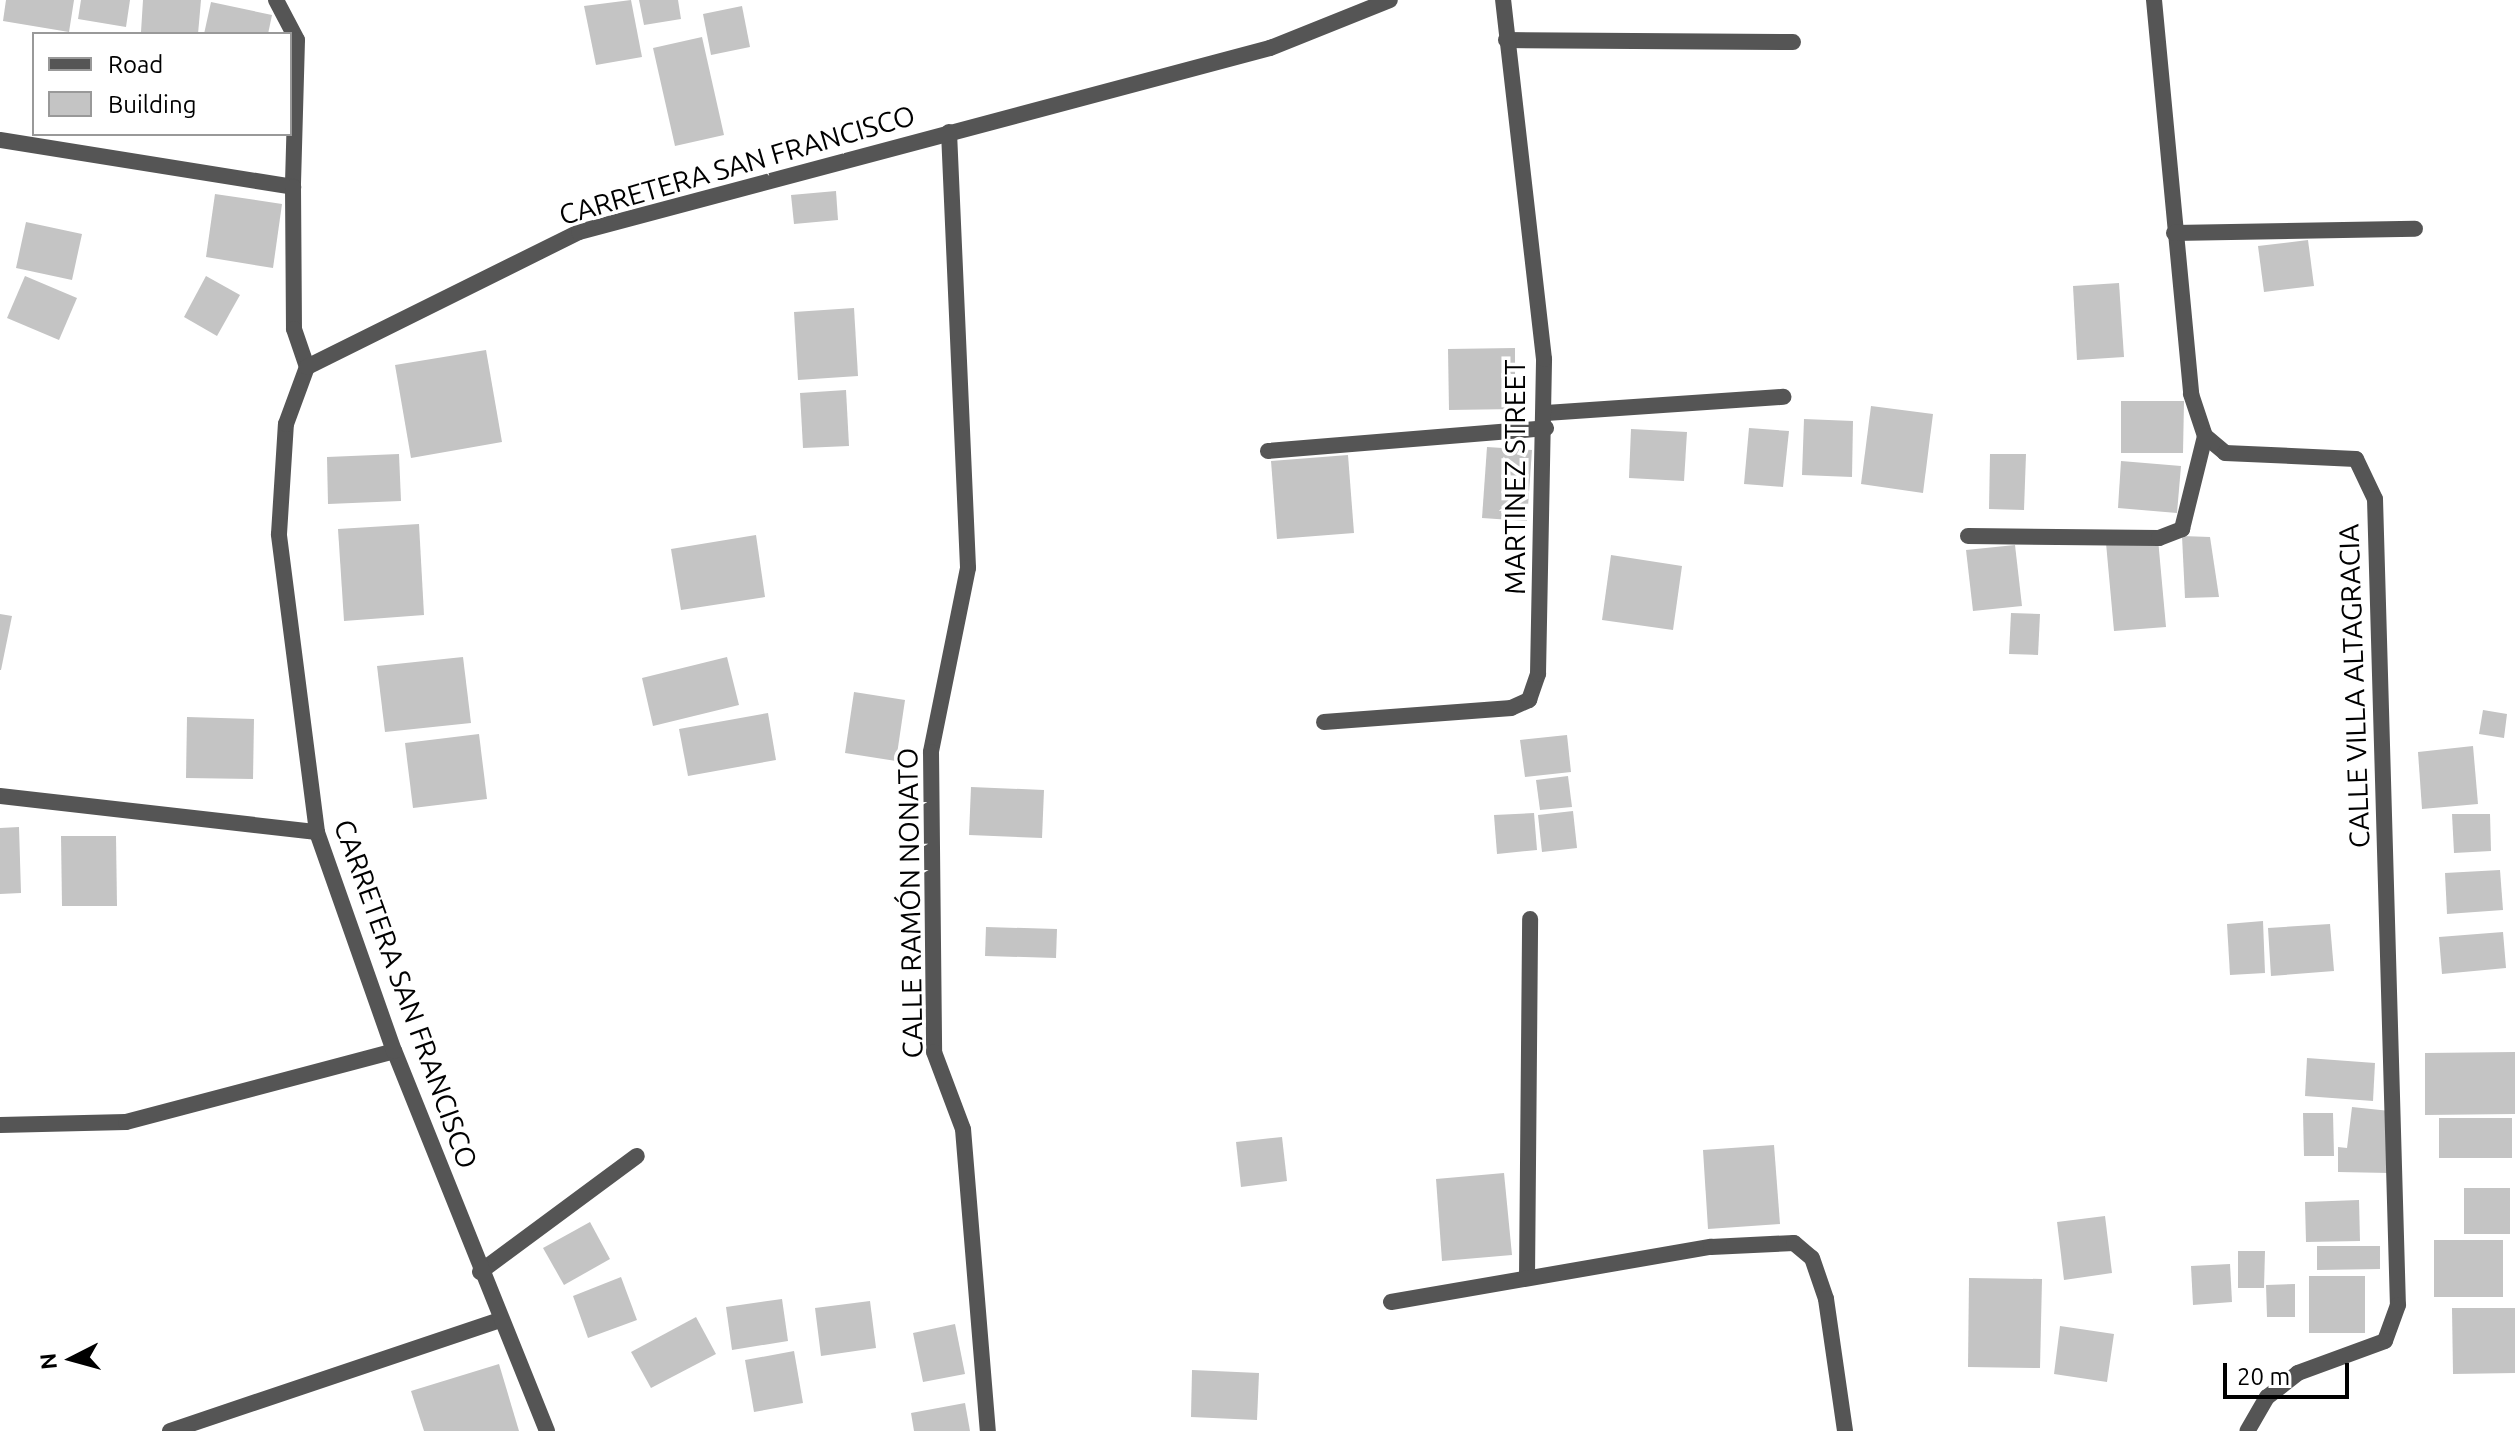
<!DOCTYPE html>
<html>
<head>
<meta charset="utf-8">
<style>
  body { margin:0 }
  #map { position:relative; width:2515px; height:1431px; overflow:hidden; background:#fff; font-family:Ubuntu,sans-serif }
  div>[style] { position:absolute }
  .building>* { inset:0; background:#c4c4c4 }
  .service>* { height:16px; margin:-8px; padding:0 8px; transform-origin:8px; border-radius:8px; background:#555 }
  .minor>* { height:16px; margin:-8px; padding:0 8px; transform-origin:8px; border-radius:8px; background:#555 }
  span { translate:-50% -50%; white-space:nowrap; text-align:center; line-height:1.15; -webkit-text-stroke:7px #fff; paint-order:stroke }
  .street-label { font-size:28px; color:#000 }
  .legend { position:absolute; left:32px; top:32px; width:260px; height:104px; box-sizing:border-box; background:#fff; border:2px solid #999; margin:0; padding:10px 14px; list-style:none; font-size:24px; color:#000 }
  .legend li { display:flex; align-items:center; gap:16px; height:40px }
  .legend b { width:40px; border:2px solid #999 }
  .north { position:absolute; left:32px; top:1319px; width:80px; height:80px; -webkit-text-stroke:6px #fff; paint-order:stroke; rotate:264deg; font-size:22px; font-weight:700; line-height:32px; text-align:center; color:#000 }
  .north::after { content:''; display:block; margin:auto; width:28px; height:36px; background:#000; clip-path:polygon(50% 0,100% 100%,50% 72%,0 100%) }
  .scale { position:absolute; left:2223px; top:1363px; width:126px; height:36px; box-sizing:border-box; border:4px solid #000; border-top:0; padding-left:10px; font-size:24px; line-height:28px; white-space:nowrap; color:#000; -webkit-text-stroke:6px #fff; paint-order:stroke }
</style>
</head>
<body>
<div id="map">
  <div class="building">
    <i style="clip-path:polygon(6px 0,74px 0,69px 32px,3px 21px)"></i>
    <i style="clip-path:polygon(81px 0,130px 0,126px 27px,78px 19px)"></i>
    <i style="clip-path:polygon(143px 0,201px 0,198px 34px,141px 32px)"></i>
    <i style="clip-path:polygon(631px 0,642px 57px,596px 65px,584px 6px)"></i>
    <i style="clip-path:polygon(639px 0,678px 0,681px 19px,644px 25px)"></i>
    <i style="clip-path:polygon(211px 2px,272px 15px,268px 34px,204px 34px)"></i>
    <i style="clip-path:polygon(742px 6px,750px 47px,711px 55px,703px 14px)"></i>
    <i style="clip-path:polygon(702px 37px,724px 135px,675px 146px,653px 48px)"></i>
    <i style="clip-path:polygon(836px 191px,838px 220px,794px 224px,791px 195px)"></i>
    <i style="clip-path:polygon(215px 194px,282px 204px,273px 268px,206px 257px)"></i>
    <i style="clip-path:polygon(26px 222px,82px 234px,72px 280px,16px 268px)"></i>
    <i style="clip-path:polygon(2308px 240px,2314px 286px,2264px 292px,2258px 246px)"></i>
    <i style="clip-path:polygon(25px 276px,77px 298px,59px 340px,7px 318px)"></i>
    <i style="clip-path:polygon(206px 276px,240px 295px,217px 336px,184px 317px)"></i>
    <i style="clip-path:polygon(2119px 283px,2124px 357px,2077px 360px,2073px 286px)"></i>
    <i style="clip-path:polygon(854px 308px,858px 376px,798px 380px,794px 312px)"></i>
    <i style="clip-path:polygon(1515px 348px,1515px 409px,1449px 410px,1448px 349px)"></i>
    <i style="clip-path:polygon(486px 350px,502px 442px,411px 458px,395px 365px)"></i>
    <i style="clip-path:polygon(846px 390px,849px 446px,803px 448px,800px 393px)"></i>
    <i style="clip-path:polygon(2121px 401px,2184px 401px,2183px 453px,2121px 453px)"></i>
    <i style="clip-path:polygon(1871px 406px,1933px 414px,1923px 493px,1861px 484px)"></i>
    <i style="clip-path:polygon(1804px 419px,1853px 421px,1852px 477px,1802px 475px)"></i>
    <i style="clip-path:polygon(1749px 428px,1789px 431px,1783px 487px,1744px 484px)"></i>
    <i style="clip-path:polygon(1631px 429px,1687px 432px,1684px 481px,1629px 478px)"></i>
    <i style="clip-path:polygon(1487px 447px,1532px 450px,1527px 521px,1482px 518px)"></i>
    <i style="clip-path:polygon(399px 454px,401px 501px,328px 504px,327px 457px)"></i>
    <i style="clip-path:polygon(1990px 454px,2026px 454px,2024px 510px,1989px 509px)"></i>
    <i style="clip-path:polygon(1348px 455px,1354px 533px,1277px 539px,1271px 461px)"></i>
    <i style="clip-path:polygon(2121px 461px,2181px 466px,2177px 513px,2118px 508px)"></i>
    <i style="clip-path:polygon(419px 524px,424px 615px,344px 621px,338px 529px)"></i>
    <i style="clip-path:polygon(756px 535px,765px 597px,681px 610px,671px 549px)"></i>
    <i style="clip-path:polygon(2182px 536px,2210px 537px,2219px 597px,2185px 598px)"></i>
    <i style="clip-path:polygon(2158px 539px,2166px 627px,2114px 631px,2106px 543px)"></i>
    <i style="clip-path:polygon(2015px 545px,2022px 606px,1973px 611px,1966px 550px)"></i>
    <i style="clip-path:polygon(1611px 555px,1682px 566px,1673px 630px,1602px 620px)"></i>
    <i style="clip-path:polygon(2011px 613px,2040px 614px,2038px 655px,2009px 654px)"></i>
    <i style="clip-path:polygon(0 614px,12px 616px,1px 670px,0 670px)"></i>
    <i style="clip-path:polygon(463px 657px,471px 723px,385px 732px,377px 666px)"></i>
    <i style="clip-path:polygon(727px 657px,739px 705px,653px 726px,642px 678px)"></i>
    <i style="clip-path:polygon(854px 692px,905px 700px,896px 761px,845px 753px)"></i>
    <i style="clip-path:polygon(2483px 710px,2507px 714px,2504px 738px,2479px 734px)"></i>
    <i style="clip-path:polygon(768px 713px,776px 760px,688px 776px,679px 729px)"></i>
    <i style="clip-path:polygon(187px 717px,254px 719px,253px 779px,186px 778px)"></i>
    <i style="clip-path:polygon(479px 734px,487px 799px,413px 808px,405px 743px)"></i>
    <i style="clip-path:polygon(1567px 735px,1571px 772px,1525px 777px,1520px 740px)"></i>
    <i style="clip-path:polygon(2473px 746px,2478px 804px,2422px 809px,2418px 752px)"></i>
    <i style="clip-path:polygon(1568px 776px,1572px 807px,1540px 810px,1536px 780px)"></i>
    <i style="clip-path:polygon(971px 787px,1044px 790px,1042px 838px,969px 835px)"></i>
    <i style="clip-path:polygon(1573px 811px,1577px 848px,1542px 852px,1538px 815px)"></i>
    <i style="clip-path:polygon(1534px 813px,1537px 850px,1497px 854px,1494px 815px)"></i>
    <i style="clip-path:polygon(2452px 814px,2490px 814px,2491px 851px,2454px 853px)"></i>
    <i style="clip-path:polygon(19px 827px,21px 893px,0 894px,0 828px)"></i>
    <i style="clip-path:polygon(61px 836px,116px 836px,117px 906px,62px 906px)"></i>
    <i style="clip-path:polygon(2500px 870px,2503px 910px,2447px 914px,2445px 873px)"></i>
    <i style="clip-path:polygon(2263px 921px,2265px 973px,2230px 975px,2227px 924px)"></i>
    <i style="clip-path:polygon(2330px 924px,2334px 971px,2271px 976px,2268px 928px)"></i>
    <i style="clip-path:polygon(986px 927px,1057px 929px,1056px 958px,985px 956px)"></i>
    <i style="clip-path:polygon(2503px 932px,2506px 968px,2442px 974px,2439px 937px)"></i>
    <i style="clip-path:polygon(2515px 1052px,2515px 1114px,2425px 1115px,2425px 1053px)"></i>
    <i style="clip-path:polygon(2307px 1058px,2375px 1063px,2373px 1101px,2305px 1096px)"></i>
    <i style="clip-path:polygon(2352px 1107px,2390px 1111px,2389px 1173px,2338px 1172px,2338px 1147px,2347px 1148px)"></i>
    <i style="clip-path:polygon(2303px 1113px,2333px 1113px,2334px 1156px,2304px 1156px)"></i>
    <i style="clip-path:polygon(2439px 1118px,2512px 1118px,2512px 1158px,2439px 1158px)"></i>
    <i style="clip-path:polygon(1282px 1137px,1287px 1181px,1241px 1187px,1236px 1142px)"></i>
    <i style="clip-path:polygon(1774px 1145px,1780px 1224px,1708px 1229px,1703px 1150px)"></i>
    <i style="clip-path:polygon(1504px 1173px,1512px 1255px,1442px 1261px,1436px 1179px)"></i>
    <i style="clip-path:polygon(2464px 1188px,2510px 1188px,2510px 1234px,2464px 1234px)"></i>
    <i style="clip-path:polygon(2359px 1200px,2360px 1241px,2306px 1242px,2305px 1202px)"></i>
    <i style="clip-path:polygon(2105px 1216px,2112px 1273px,2064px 1280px,2057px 1222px)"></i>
    <i style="clip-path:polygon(590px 1222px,610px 1259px,564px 1285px,543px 1248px)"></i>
    <i style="clip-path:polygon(2434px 1240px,2503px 1240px,2503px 1297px,2434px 1297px)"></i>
    <i style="clip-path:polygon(2317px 1246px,2380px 1246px,2380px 1269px,2317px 1270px)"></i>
    <i style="clip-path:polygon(2238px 1251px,2265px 1251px,2264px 1288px,2238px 1288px)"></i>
    <i style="clip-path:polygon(2230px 1264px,2232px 1302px,2193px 1305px,2191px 1266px)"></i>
    <i style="clip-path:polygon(2309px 1276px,2365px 1276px,2365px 1333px,2309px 1333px)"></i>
    <i style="clip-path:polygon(621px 1277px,637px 1320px,588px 1338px,573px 1296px)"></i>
    <i style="clip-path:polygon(1969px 1278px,2042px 1279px,2040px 1368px,1968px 1367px)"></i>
    <i style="clip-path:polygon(2295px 1284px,2295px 1317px,2267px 1317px,2266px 1285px)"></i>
    <i style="clip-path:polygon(782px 1299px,788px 1341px,732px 1350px,726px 1307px)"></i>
    <i style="clip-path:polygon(870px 1301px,876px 1348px,821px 1356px,815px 1308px)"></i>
    <i style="clip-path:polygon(2452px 1308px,2515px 1308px,2515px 1373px,2453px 1374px)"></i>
    <i style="clip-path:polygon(696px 1317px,716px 1354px,651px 1388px,631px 1352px)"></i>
    <i style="clip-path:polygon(955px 1324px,965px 1374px,923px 1382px,913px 1333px)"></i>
    <i style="clip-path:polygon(2060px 1326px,2114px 1334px,2107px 1382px,2054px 1374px)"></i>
    <i style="clip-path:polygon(794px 1351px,803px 1403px,754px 1412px,745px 1360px)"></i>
    <i style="clip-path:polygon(499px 1364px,519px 1431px,424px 1431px,411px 1391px)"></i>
    <i style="clip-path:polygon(1192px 1370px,1259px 1373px,1257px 1420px,1191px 1417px)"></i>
    <i style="clip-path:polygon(965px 1403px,970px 1431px,914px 1431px,911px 1413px)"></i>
  </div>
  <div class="service">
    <i style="left:480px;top:1272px;width:195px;rotate:-36.5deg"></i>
  </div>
  <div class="minor">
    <i style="left:276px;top:0;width:45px;rotate:62.3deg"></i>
    <i style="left:297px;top:40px;width:147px;rotate:91.6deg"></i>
    <i style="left:2154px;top:0;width:396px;rotate:84.6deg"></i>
    <i style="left:2191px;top:394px;width:44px;rotate:71.6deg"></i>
    <i style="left:2205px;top:436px;width:26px;rotate:40deg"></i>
    <i style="left:2225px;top:453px;width:131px;rotate:2.6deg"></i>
    <i style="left:2356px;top:459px;width:44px;rotate:64.6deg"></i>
    <i style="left:2375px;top:499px;width:806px;rotate:88.37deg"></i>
    <i style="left:2398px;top:1305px;width:38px;rotate:110deg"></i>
    <i style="left:2385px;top:1341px;width:93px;rotate:159.8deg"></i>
    <i style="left:2298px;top:1373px;width:39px;rotate:142deg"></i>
    <i style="left:2267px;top:1397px;width:39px;rotate:120deg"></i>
    <i style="left:1506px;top:40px;width:287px;rotate:0.4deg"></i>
    <i style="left:949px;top:132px;width:436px;rotate:87.5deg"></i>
    <i style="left:968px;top:568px;width:188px;rotate:101.4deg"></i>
    <i style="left:931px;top:752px;width:300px;rotate:89.4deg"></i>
    <i style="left:934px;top:1052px;width:82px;rotate:69.4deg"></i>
    <i style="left:963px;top:1129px;width:303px;rotate:85.3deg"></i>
    <i style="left:0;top:140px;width:297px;rotate:9.1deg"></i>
    <i style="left:293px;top:187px;width:142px;rotate:89.6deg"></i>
    <i style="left:294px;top:329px;width:40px;rotate:71.1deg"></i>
    <i style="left:2174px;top:233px;width:241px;rotate:-1deg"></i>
    <i style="left:1546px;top:413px;width:238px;rotate:-3.9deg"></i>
    <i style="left:1268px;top:451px;width:279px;rotate:-4.7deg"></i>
    <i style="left:1968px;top:536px;width:191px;rotate:0.6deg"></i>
    <i style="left:2159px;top:538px;width:25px;rotate:-21deg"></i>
    <i style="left:2182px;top:529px;width:96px;rotate:-76.1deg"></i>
    <i style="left:1324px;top:722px;width:188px;rotate:-4.3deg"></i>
    <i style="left:1511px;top:708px;width:20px;rotate:-24deg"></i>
    <i style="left:1529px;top:700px;width:28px;rotate:-71deg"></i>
    <i style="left:1538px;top:674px;width:315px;rotate:-88.9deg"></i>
    <i style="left:1544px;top:359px;width:361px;rotate:-96.5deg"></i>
    <i style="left:0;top:796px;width:319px;rotate:6.5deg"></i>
    <i style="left:0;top:1125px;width:126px;rotate:-1.4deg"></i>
    <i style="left:126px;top:1122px;width:277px;rotate:-14.8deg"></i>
    <i style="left:1527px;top:1278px;width:359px;rotate:-89.5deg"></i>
    <i style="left:1391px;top:1302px;width:325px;rotate:-9.8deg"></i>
    <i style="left:1711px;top:1247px;width:83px;rotate:-2.8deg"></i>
    <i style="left:1794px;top:1243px;width:23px;rotate:40deg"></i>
    <i style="left:1812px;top:1258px;width:43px;rotate:71.1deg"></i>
    <i style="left:1826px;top:1299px;width:133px;rotate:81.8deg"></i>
    <i style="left:170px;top:1431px;width:347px;rotate:-18.6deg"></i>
    <i style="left:547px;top:1431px;width:410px;rotate:-111.9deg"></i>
    <i style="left:394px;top:1051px;width:232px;rotate:-109.4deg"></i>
    <i style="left:317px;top:832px;width:300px;rotate:-97.3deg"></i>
    <i style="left:279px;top:534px;width:110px;rotate:-86.4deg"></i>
    <i style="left:286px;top:424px;width:61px;rotate:-69.8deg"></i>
    <i style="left:307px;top:367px;width:304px;rotate:-26.4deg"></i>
    <i style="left:579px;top:232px;width:715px;rotate:-14.91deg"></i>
    <i style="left:1270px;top:48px;width:129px;rotate:-21.8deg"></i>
  </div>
  <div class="street-label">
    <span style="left:737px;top:165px;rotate:-16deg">CARRETERA SAN FRANCISCO</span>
    <span style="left:1515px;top:477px;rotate:-90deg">MARTINEZ STREET</span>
    <span style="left:2354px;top:686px;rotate:-92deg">CALLE VILLA ALTAGRACIA</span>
    <span style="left:910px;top:903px;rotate:-91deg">CALLE RAMÓN NONATO</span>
    <span style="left:406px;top:994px;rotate:70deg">CARRETERA SAN FRANCISCO</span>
  </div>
  <ul class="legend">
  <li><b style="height:10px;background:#555"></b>Road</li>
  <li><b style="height:22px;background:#c4c4c4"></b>Building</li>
  </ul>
  <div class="north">N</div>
  <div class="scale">20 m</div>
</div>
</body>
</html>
